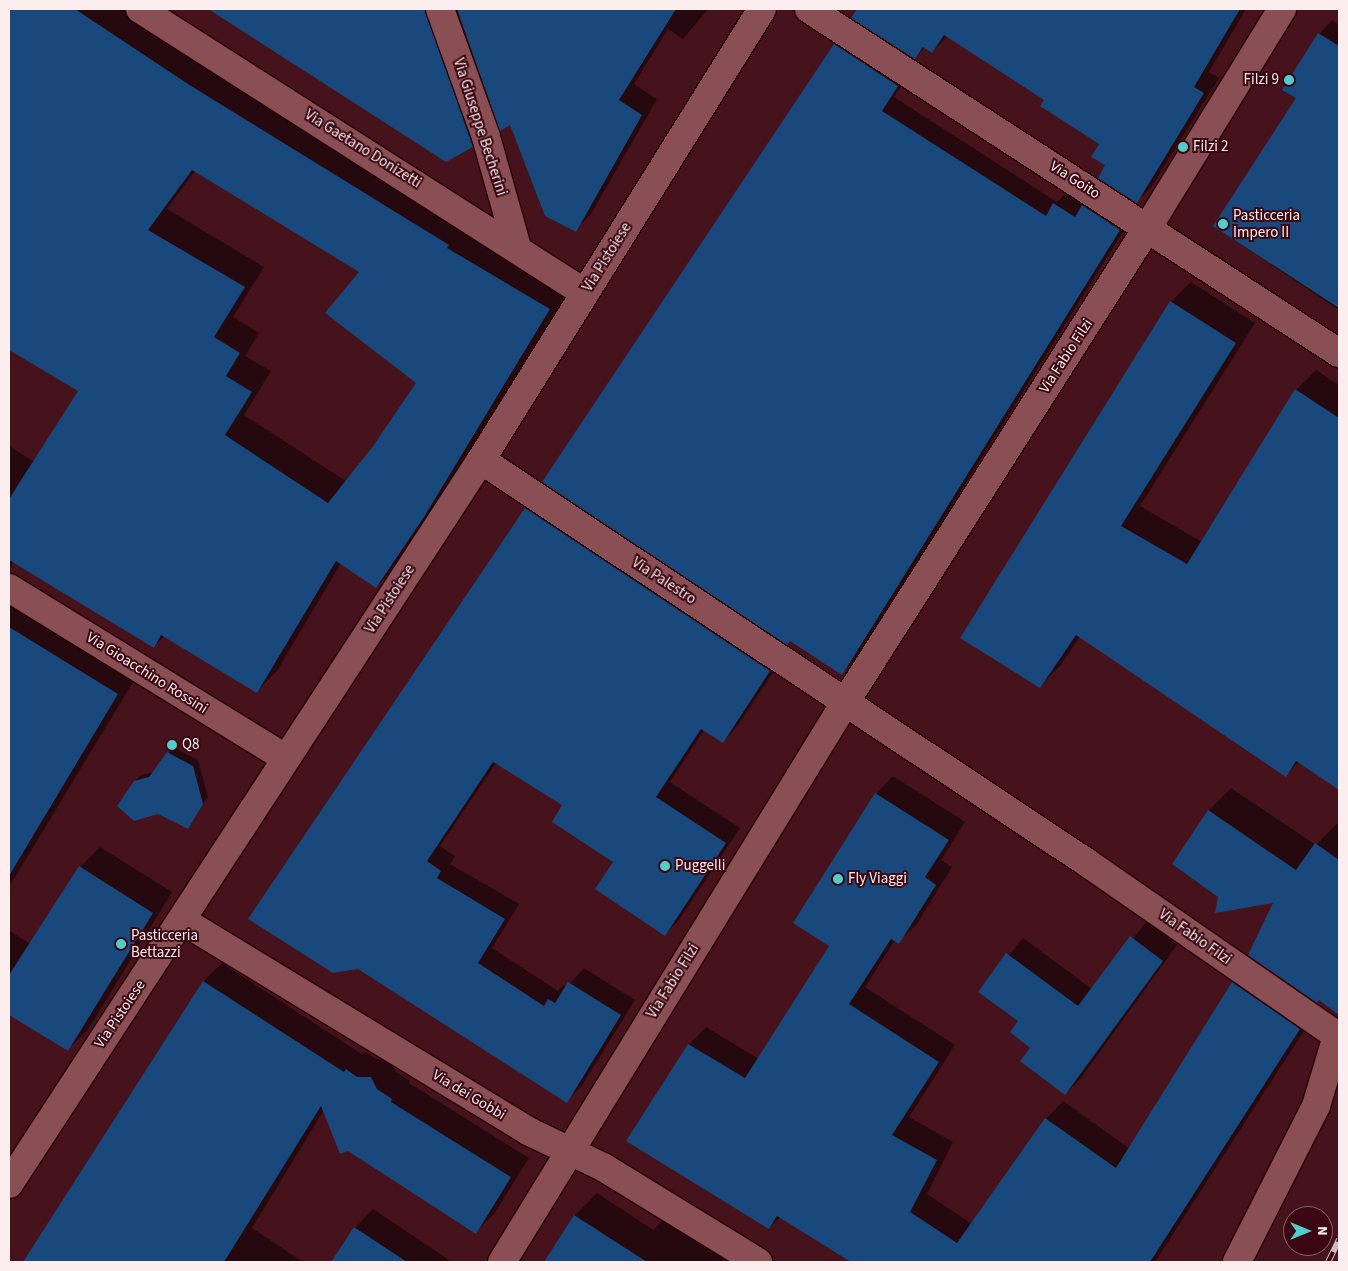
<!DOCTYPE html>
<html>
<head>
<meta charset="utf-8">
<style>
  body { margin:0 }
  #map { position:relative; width:1348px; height:1271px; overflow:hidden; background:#46121b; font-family:"Source Sans 3",sans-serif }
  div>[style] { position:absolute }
  .shadow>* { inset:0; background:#0007 }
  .building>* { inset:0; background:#19487c }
  .roads { filter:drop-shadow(1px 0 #290005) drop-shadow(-1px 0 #290005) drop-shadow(0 1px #290005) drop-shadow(0 -1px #290005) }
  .minor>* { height:28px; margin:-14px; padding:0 14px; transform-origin:14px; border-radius:14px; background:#894f55 }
  .rail>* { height:5.5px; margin-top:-2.75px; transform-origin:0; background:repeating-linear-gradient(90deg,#3a0712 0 11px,#d0b9bb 0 22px); box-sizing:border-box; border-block:1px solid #d0b9bb }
  .dots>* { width:14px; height:14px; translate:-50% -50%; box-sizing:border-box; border:2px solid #3a0712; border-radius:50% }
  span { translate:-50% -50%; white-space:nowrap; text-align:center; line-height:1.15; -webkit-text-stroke:4px #3a0712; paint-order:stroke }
  .poi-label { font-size:15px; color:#fceeee }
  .right { translate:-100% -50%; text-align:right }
  .left { translate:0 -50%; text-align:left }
  .street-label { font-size:15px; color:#fceeee }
  .frame { position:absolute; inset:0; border:10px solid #fceeee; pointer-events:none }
  .north { position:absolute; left:1283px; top:1206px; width:50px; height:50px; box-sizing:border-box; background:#3a0712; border:1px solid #88636a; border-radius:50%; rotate:90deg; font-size:14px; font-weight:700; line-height:20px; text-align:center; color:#fceeee }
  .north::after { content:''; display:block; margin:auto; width:18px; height:22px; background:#53cdcb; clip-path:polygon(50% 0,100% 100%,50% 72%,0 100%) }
</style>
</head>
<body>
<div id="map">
  <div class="shadow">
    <i style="clip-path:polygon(evenodd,9px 9px,126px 9px,569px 289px,444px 496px,396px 567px,376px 587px,341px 563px,277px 671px,257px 691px,165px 636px,154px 646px,14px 561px,9px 570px,9px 446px,34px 462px,80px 391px,9px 348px,9px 9px,195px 171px,361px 271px,418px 383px,347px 482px,244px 415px,271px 371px,245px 356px,259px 333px,233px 317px,264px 267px,167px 209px,195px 171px)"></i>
    <i style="clip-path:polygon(209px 9px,445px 9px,488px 130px,472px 146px,446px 160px)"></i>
    <i style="clip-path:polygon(456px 9px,708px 9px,683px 39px,668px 29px,634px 84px,657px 99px,591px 214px,575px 230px,511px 123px,501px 129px)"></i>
    <i style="clip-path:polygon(859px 9px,1246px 9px,1209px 72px,1219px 78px,1152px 186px,1137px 201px,1107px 165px,1101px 143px,1046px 100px,948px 36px,932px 52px,925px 47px,915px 58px,853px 17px)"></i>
    <i style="clip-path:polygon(1332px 20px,1339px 25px,1339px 310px,1214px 226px,1297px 98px,1319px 34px)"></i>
    <i style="clip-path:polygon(849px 31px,911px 72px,894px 97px,1057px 202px,1068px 191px,1133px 216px,855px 660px,841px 673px,835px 45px)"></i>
    <i style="clip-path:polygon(1191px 282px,1255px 323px,1140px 506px,1202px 542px,1296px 390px,1316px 370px,1339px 385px,1339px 788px,1299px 762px,1286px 775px,1080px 636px,1060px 666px,1040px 686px,962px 638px,1171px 302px)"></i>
    <i style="clip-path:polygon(541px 494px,784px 656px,737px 727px,723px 742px,704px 730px,670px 782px,740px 828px,679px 920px,664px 935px,615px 861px,564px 805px,496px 763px,440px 846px,455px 856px,450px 864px,519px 904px,492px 948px,558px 991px,563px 985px,567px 987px,584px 968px,635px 1000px,581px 1087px,566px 1101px,358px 968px,526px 509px)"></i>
    <i style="clip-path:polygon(9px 595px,138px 674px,9px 887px)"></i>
    <i style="clip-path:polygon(173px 747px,198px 760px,208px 797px,187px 827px,135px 781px,141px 775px,154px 772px)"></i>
    <i style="clip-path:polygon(893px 776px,965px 822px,941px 860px,952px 867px,916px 925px,898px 942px,895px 940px,865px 987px,955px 1045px,909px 1117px,953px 1142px,927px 1194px,972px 1224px,1046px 1119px,1063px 1101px,1130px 1149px,1233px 983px,1250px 965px,1316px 1012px,1155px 1262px,853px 1262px,780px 1217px,769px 1228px,689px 1045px,706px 1027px,759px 1059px,831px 945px,876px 794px)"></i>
    <i style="clip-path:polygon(1231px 788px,1316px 845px,1339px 822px,1339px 1013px,1319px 999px,1275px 901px,1219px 896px,1174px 864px,1209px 810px)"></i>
    <i style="clip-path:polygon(100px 847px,172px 892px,88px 1030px,67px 1050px,9px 1014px,9px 930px,30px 944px,80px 867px)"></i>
    <i style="clip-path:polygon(1147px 921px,1177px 945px,1081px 1078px,1065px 1094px,1032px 1047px,1020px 1021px,980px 991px,1023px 938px,1092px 989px)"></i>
    <i style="clip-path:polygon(222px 963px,363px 1055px,365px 1052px,376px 1059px,390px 1059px,395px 1071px,410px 1081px,409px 1083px,529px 1158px,494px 1214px,476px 1232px,324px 1110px,252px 1228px,303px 1262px,177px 1262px,205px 1209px,168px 1188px,124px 1262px,24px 1262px,204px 981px)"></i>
    <i style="clip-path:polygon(597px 1193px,653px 1230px,668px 1215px,745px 1262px,546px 1262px,575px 1215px)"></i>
    <i style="clip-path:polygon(373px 1209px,449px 1260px,447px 1262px,332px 1262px,355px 1228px)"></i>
  </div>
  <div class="building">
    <i style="clip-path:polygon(evenodd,9px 9px,75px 9px,188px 84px,449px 245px,447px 248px,550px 309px,424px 517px,376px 588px,336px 561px,257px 693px,161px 635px,154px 648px,9px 560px,9px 499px,78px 391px,9px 350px,9px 9px,192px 170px,359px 272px,325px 313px,416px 383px,373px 446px,328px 503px,225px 435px,252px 392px,226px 376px,240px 353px,214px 337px,245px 287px,148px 230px,192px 170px)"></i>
    <i style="clip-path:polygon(208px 9px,425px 9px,473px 147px,446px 162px)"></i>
    <i style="clip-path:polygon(457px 9px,676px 9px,619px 100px,642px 115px,576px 232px,545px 216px,510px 125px,500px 131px)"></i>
    <i style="clip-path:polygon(857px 9px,1240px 9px,1194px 87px,1204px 93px,1137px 203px,1098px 178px,1105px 165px,1091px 157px,1099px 144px,1040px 106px,1044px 100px,944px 35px,932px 53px,923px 47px,915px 59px,851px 18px)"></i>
    <i style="clip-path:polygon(1318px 33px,1339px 46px,1339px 308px,1213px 226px,1296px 98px,1282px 90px)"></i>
    <i style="clip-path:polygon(834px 44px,898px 86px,882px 111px,1046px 216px,1053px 203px,1075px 217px,1082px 205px,1120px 230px,842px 675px,790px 641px,787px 645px,542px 482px)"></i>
    <i style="clip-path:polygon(1170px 301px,1236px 343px,1121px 526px,1187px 564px,1295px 389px,1339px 418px,1339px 790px,1296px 761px,1286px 777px,1076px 635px,1040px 688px,960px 638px)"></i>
    <i style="clip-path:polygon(525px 508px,770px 671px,723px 743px,701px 729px,656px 797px,726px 843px,665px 936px,595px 889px,613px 862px,552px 822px,562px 805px,493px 762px,427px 861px,441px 871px,437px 878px,505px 919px,478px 963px,544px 1006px,548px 999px,555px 1003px,568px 982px,621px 1015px,567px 1103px,358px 969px,333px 973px,248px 919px)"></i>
    <i style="clip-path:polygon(9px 627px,118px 694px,9px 876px)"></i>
    <i style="clip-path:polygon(167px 752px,193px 766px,203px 804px,188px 829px,158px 814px,134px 821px,117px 806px,134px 781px,149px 777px)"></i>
    <i style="clip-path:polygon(875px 793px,949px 840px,925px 877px,936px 885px,899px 944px,891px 939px,849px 1004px,939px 1062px,892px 1135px,937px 1160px,910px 1212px,957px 1243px,1045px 1118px,1116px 1168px,1232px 982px,1300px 1029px,1150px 1262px,851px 1262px,777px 1216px,769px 1229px,626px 1141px,688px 1044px,745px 1078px,829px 946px,793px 923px)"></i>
    <i style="clip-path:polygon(1208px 810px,1296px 870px,1315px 843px,1339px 860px,1339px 1015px,1319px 1000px,1317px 1003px,1248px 955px,1273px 903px,1215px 913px,1218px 897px,1172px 864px)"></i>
    <i style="clip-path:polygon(79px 866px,153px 913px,68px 1051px,9px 1015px,9px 975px)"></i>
    <i style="clip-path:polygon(1130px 936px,1163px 961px,1065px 1095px,1020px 1061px,1030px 1048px,1010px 1032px,1018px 1021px,978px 992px,1006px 953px,1078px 1006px)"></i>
    <i style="clip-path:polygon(203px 981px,344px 1072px,346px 1069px,357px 1077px,371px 1077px,377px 1089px,392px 1099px,391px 1102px,511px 1177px,476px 1234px,348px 1151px,340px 1154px,321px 1106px,224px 1262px,23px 1262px)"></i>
    <i style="clip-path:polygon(574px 1215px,605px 1235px,647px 1262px,544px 1262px)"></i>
    <i style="clip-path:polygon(354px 1227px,407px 1262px,331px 1262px)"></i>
  </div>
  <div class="roads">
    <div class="minor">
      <i style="left:140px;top:9px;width:528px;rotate:32.55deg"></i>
      <i style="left:440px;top:9px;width:136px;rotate:70.2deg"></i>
      <i style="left:486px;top:137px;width:114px;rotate:74.3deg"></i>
      <i style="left:809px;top:9px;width:632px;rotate:32.99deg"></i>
      <i style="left:481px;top:460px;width:726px;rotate:33.6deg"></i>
      <i style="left:1086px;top:862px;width:305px;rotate:34.7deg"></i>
      <i style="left:1337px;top:1036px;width:73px;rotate:106.7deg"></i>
      <i style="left:1316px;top:1106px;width:175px;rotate:116.9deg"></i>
      <i style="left:9px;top:588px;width:324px;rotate:31.6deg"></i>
      <i style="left:183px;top:921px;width:406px;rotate:31.3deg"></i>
      <i style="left:530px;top:1132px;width:81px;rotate:25.6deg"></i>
      <i style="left:603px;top:1167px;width:182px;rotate:31.5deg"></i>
      <i style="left:9px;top:1184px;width:864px;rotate:-56.9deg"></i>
      <i style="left:481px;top:460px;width:531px;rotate:-58.07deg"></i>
      <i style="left:502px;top:1262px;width:658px;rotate:-58.48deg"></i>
      <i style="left:846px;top:701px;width:562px;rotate:-57.5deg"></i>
      <i style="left:1148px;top:227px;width:256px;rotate:-58.4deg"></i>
    </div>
  </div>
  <div class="rail">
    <i style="left:1328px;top:1262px;width:25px;rotate:-64deg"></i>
  </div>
  <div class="dots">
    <i style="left:1289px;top:80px;background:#53cdcb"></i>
    <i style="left:1183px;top:147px;background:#53cdcb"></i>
    <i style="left:1223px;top:224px;background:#53cdcb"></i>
    <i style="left:172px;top:745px;background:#53cdcb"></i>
    <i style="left:665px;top:866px;background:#53cdcb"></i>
    <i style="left:838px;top:879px;background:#53cdcb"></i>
    <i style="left:121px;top:944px;background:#53cdcb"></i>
  </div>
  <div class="poi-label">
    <span class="right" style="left:1279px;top:80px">Filzi 9</span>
    <span class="left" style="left:1193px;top:147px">Filzi 2</span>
    <span class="left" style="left:1233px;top:224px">Pasticceria<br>Impero II</span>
    <span class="left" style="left:182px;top:745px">Q8</span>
    <span class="left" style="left:675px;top:866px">Puggelli</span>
    <span class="left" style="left:848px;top:879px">Fly Viaggi</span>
    <span class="left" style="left:131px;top:944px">Pasticceria<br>Bettazzi</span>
  </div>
  <div class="street-label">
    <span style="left:480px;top:127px;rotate:72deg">Via Giuseppe Becherini</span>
    <span style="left:363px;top:149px;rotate:32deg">Via Gaetano Donizetti</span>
    <span style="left:1075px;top:180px;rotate:33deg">Via Goito</span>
    <span style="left:607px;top:257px;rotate:-58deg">Via Pistoiese</span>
    <span style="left:1066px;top:356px;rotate:-57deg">Via Fabio Filzi</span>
    <span style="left:664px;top:581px;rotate:33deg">Via Palestro</span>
    <span style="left:390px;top:599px;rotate:-57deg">Via Pistoiese</span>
    <span style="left:147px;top:673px;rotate:32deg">Via Gioacchino Rossini</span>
    <span style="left:1195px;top:937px;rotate:35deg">Via Fabio Filzi</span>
    <span style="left:673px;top:981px;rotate:-58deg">Via Fabio Filzi</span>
    <span style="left:120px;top:1014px;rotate:-56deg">Via Pistoiese</span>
    <span style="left:469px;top:1095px;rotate:31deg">Via dei Gobbi</span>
  </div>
  <div class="frame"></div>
  <div class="north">N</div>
</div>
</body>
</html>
